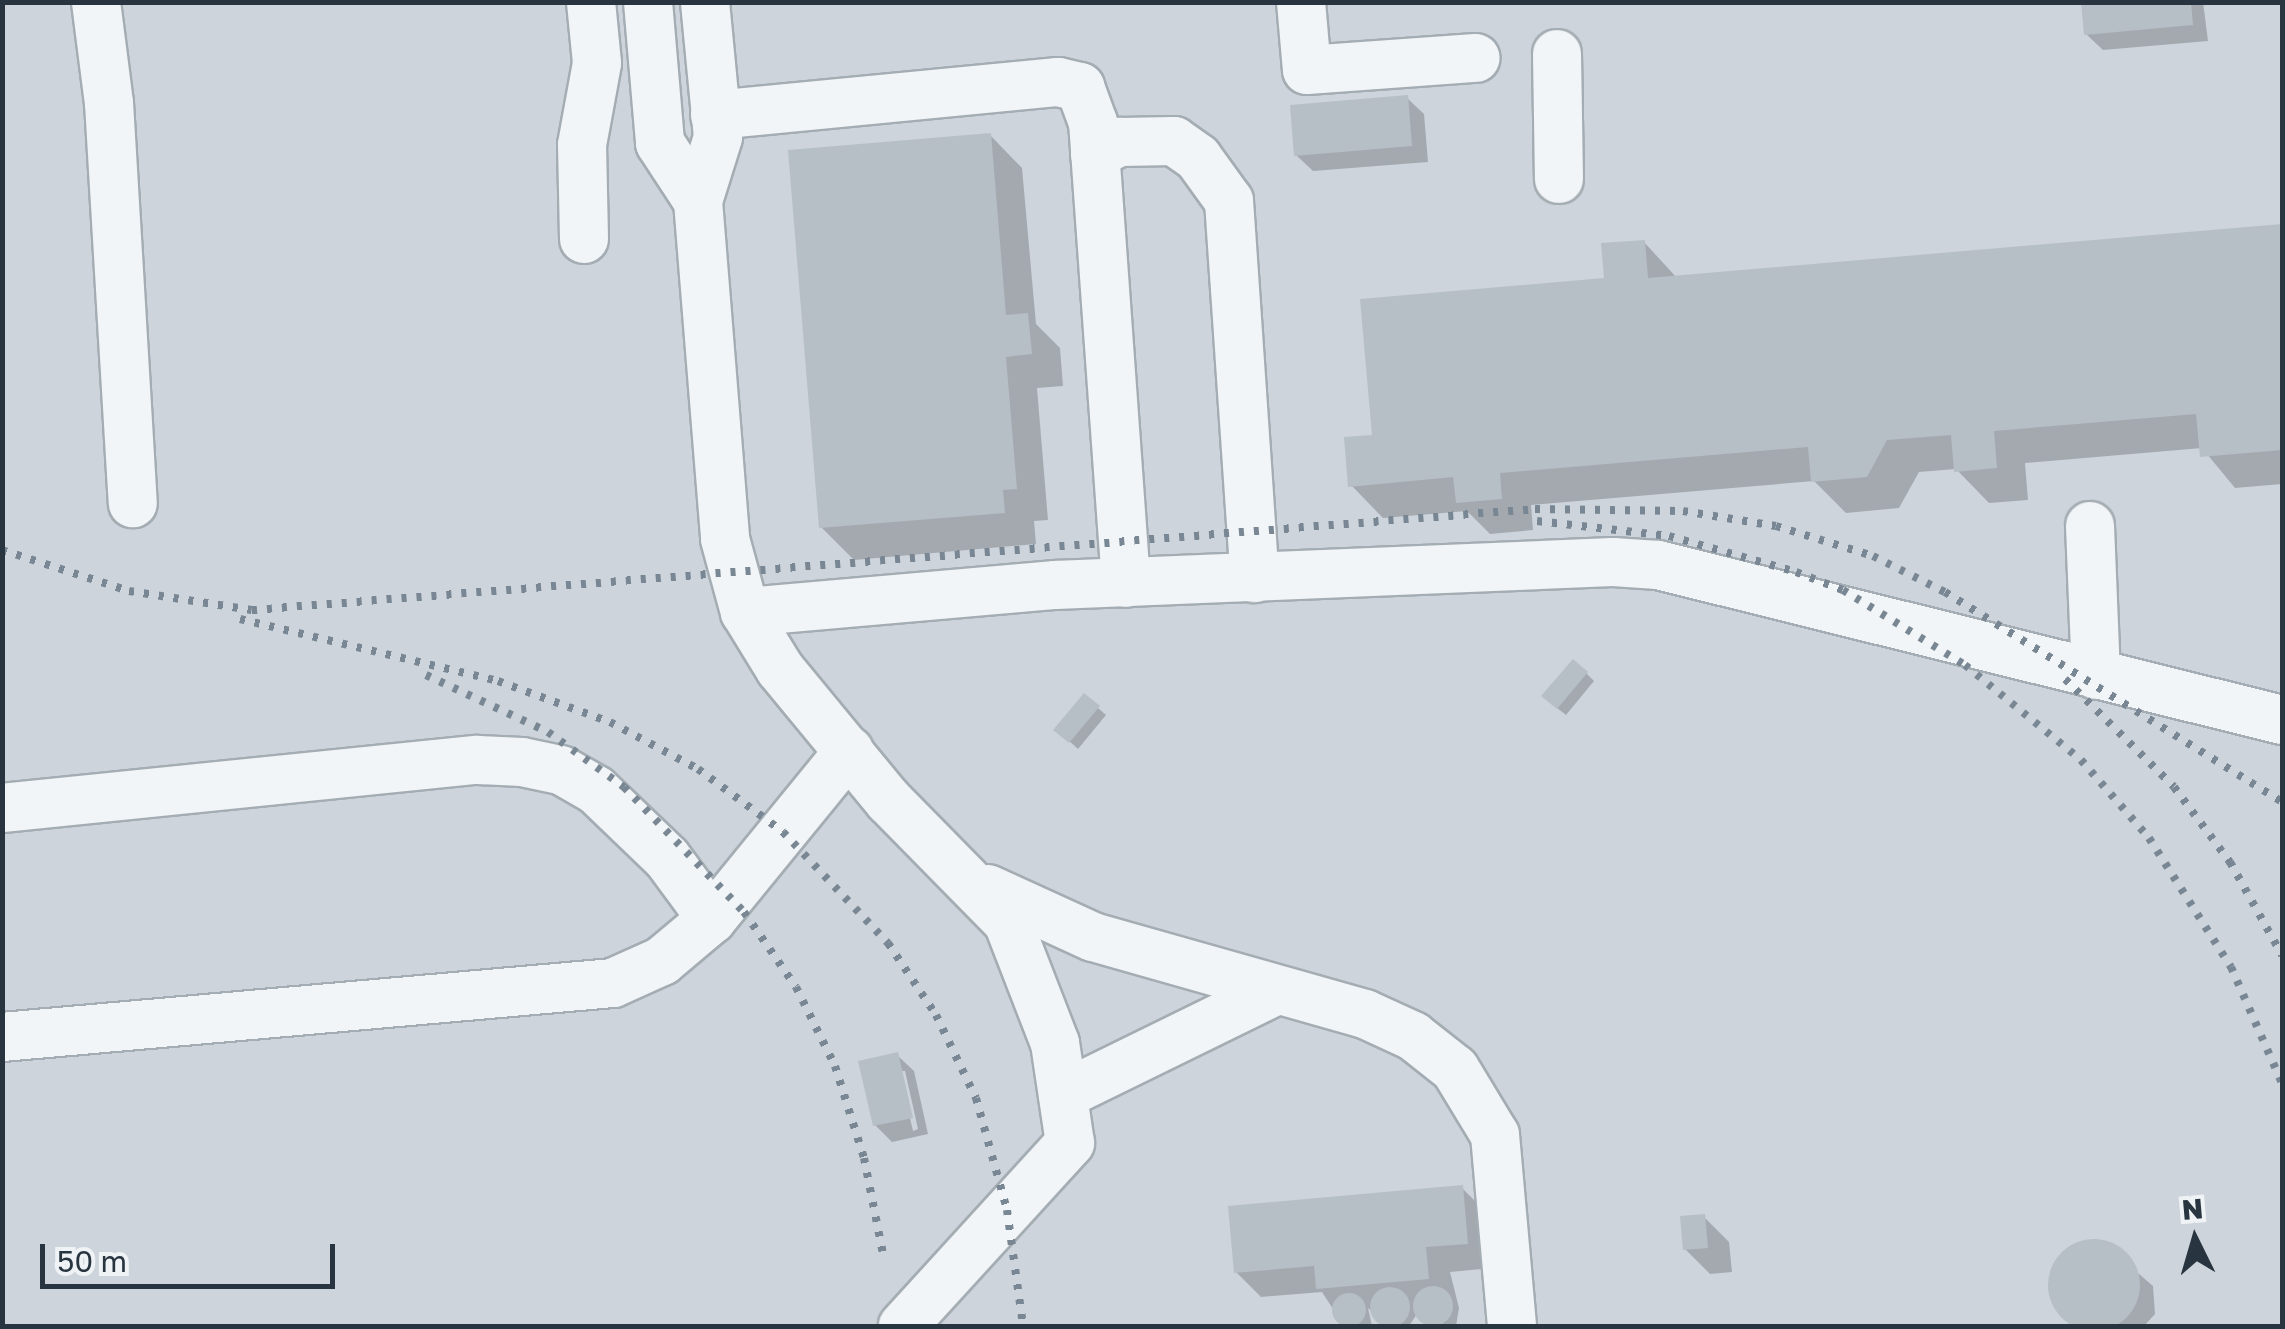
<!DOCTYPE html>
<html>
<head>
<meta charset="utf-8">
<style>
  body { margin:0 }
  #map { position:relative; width:2285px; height:1329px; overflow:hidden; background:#dfe5e9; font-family:"Golos Text",sans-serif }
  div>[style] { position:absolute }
  .built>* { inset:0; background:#cdd4db }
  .shadow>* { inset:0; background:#0003 }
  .building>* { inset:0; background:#b6bfc6 }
  .round { border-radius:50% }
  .roads { filter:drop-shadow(2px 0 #a4adb3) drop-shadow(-2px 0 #a4adb3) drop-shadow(0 2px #a4adb3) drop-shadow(0 -2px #a4adb3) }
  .minor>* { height:48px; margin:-24px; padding:0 24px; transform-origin:24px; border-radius:24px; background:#f2f5f7 }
  .rail>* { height:8px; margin-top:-4px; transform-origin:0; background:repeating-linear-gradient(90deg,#788793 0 5px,transparent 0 15px) }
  span { translate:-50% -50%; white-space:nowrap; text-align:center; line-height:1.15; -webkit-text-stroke:9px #eff3f6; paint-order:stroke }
  .frame { position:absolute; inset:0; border:5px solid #283540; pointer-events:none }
  .north { position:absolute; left:2145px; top:1189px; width:100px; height:100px; -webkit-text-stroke:8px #eff3f6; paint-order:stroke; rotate:355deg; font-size:28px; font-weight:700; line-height:40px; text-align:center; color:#283540 }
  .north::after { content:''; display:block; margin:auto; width:35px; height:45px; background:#283540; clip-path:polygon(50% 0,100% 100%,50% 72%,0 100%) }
  .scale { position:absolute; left:40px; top:1244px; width:295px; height:45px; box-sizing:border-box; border:5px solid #283540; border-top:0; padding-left:12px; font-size:30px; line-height:35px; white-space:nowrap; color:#283540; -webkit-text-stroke:8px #eff3f6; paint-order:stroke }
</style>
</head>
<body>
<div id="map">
  <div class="built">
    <i style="clip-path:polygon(3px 3px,2282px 3px,2282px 1326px,3px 1326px)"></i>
  </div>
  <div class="shadow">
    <i style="clip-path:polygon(2084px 2px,2203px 2px,2208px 41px,2103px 50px,2086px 34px)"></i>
    <i style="clip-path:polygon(1407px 98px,1424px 114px,1428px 162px,1313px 171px,1296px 155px)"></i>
    <i style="clip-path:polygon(990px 135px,1022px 168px,1036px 324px,1060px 348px,1063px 386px,1037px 388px,1048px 520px,1034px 521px,1036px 544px,854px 560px,821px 527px)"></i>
    <i style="clip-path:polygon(2282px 226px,2282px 484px,2235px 488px,2202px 448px,2025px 463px,2028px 500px,1989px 503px,1956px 469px,1919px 472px,1899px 508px,1846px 513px,1814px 481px,1531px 505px,1533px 530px,1490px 534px,1467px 511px,1383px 518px,1351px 485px,1375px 437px,1607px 280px,1644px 242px,1677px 278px)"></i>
    <i style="clip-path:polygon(1586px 673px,1594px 681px,1566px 715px,1552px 704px)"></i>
    <i style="clip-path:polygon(1098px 708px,1106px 715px,1078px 749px,1057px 730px)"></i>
    <i style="clip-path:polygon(evenodd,897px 1055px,914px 1071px,928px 1134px,892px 1142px,875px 1125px,897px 1055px,899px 1071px,905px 1071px,918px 1129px,913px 1131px,899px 1071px)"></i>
    <i style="clip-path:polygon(1462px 1188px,1487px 1213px,1492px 1268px,1450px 1272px,1459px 1308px,1456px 1326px,1433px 1326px,1417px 1314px,1409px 1326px,1389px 1326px,1368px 1308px,1372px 1326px,1344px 1326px,1322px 1292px,1261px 1297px,1236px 1272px)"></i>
    <i style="clip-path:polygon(1704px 1217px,1729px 1242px,1732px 1272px,1710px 1274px,1685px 1249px)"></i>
    <i style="clip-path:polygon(2103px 1243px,2153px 1286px,2155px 1314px,2144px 1326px,2073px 1326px,2051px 1297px,2053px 1267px,2074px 1246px)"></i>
  </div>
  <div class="building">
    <i style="clip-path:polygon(2081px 2px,2191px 2px,2193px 25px,2084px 35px)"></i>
    <i style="clip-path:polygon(1408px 95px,1412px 146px,1294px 156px,1290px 105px)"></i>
    <i style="clip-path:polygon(991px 133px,1006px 315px,1028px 313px,1032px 354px,1006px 357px,1017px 489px,1003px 490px,1005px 513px,819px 528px,788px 150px)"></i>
    <i style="clip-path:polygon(2282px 224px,2282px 450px,2200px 457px,2196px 414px,1994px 431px,1997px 468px,1954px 472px,1951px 435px,1887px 440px,1867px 477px,1811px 482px,1808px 447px,1500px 473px,1502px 499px,1456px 503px,1453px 477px,1348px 487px,1344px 437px,1372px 435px,1360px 299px,1604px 278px,1601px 243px,1645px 240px,1648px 278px)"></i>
    <i style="clip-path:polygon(1573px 659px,1588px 672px,1557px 709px,1541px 696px)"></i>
    <i style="clip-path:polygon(1084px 693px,1100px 706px,1069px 743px,1053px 730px)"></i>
    <i style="clip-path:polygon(898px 1052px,913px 1118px,873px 1126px,858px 1061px)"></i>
    <i style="clip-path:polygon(1463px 1185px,1468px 1244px,1426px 1247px,1429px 1279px,1316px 1289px,1314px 1266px,1234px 1273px,1228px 1206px)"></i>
    <i style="clip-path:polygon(1705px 1214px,1708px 1248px,1683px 1250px,1680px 1216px)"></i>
    <i class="round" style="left:2048px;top:1239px;width:92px;height:92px"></i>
    <i class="round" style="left:1413px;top:1286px;width:40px;height:40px"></i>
    <i class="round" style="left:1370px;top:1287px;width:40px;height:40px"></i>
    <i class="round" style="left:1332px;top:1293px;width:34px;height:34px"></i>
  </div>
  <div class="roads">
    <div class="minor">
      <i style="left:96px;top:2px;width:102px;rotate:82.7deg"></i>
      <i style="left:109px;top:103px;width:401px;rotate:86.6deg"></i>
      <i style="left:648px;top:2px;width:142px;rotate:85.1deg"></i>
      <i style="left:660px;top:143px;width:69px;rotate:56.8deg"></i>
      <i style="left:698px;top:201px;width:67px;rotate:-72.6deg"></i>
      <i style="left:718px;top:137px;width:136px;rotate:-95.5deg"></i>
      <i style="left:1301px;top:2px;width:68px;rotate:85deg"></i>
      <i style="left:1307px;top:70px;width:169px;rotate:-4.1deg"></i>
      <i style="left:1557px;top:54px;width:125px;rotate:89.1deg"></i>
      <i style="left:715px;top:115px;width:345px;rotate:-5.5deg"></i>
      <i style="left:1058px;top:82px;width:23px;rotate:13deg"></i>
      <i style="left:1080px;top:87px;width:37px;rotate:70deg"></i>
      <i style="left:1093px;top:122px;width:462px;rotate:85.9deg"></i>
      <i style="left:1095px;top:154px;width:28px;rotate:-26deg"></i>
      <i style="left:1120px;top:142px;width:54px;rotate:-1.1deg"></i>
      <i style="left:1174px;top:141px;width:29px;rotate:35deg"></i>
      <i style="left:1198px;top:158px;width:53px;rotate:54.2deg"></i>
      <i style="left:1229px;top:201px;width:378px;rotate:86.1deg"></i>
      <i style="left:698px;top:201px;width:339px;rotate:85.4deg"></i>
      <i style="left:725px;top:539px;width:76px;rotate:74.7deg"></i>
      <i style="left:745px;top:612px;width:67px;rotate:58.4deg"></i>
      <i style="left:780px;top:669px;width:171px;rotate:50.5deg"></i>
      <i style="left:889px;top:801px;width:170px;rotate:45.5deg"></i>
      <i style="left:1008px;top:922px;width:130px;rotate:68.8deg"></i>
      <i style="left:1055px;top:1043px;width:101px;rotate:81.5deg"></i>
      <i style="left:1070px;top:1143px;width:248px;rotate:132.4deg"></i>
      <i style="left:584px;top:239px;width:94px;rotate:-91.2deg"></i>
      <i style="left:582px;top:145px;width:83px;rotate:-79.6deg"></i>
      <i style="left:597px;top:63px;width:61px;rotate:-95.6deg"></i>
      <i style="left:2090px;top:526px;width:149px;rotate:87.7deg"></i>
      <i style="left:745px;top:612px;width:311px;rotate:-5deg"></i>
      <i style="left:1055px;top:585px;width:558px;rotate:-2.36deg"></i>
      <i style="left:1613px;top:562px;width:45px;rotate:3.8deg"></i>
      <i style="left:1658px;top:565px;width:643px;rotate:13.95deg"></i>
      <i style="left:2px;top:808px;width:478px;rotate:-5.8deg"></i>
      <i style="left:478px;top:760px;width:44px;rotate:2.6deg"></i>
      <i style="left:522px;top:762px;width:40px;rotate:12deg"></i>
      <i style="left:561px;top:770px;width:40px;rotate:29.7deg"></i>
      <i style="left:596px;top:790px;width:98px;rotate:43.8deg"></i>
      <i style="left:667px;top:858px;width:76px;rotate:53.6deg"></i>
      <i style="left:988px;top:889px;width:115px;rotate:24.6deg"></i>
      <i style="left:1093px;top:937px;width:283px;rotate:15.8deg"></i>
      <i style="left:1365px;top:1014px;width:53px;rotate:24.6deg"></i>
      <i style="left:1413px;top:1036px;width:53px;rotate:38.2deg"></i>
      <i style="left:1455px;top:1069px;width:77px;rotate:58.8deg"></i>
      <i style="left:1495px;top:1135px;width:192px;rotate:84.9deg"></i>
      <i style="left:2px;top:1037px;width:613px;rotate:-5.05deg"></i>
      <i style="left:613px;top:983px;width:54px;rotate:-24.2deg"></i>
      <i style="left:662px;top:961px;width:65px;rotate:-40deg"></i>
      <i style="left:712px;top:919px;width:217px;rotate:-50.8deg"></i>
      <i style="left:1063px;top:1095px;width:238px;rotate:-26.1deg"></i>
    </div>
  </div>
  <div class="rail">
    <i style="left:1537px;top:521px;width:133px;rotate:6.5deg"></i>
    <i style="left:1669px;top:536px;width:132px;rotate:15.8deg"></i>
    <i style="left:1796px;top:572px;width:50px;rotate:21deg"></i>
    <i style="left:1843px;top:590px;width:143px;rotate:31.6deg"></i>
    <i style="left:1965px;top:665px;width:150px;rotate:39.3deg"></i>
    <i style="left:2081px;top:760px;width:103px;rotate:48.9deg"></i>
    <i style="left:2149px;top:838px;width:153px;rotate:57.6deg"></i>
    <i style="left:2231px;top:967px;width:127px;rotate:66.3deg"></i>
    <i style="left:2px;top:550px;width:133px;rotate:17.9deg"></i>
    <i style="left:129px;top:591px;width:124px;rotate:8.8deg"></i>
    <i style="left:252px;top:610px;width:1287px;rotate:-4.5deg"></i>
    <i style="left:1535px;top:509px;width:148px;rotate:0.8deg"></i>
    <i style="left:1683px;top:511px;width:94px;rotate:9.2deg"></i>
    <i style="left:1776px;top:526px;width:102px;rotate:17.2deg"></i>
    <i style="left:1873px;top:556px;width:80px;rotate:26.6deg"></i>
    <i style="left:1945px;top:592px;width:397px;rotate:31.9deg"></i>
    <i style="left:240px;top:619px;width:265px;rotate:13.5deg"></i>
    <i style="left:498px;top:681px;width:119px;rotate:20.1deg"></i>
    <i style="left:610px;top:722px;width:100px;rotate:28.1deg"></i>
    <i style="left:698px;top:769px;width:106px;rotate:36.5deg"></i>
    <i style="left:783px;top:832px;width:153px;rotate:46.6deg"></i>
    <i style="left:888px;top:943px;width:87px;rotate:56.3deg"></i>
    <i style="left:936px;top:1015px;width:92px;rotate:64.3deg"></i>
    <i style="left:976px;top:1098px;width:116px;rotate:74.5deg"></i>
    <i style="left:1007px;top:1210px;width:117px;rotate:82.1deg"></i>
    <i style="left:426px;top:675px;width:135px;rotate:25deg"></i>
    <i style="left:548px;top:732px;width:94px;rotate:35.9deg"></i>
    <i style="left:624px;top:787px;width:173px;rotate:46.2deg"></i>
    <i style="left:744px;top:912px;width:91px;rotate:55.3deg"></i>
    <i style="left:796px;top:987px;width:88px;rotate:63.7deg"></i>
    <i style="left:835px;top:1066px;width:96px;rotate:72.5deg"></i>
    <i style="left:864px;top:1158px;width:98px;rotate:78.8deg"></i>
    <i style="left:2065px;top:679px;width:153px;rotate:44.7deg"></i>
    <i style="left:2174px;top:787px;width:94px;rotate:53.3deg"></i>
    <i style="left:2230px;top:862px;width:107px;rotate:60.8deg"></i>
  </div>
  <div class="frame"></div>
  <div class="north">N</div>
  <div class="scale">50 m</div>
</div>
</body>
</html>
